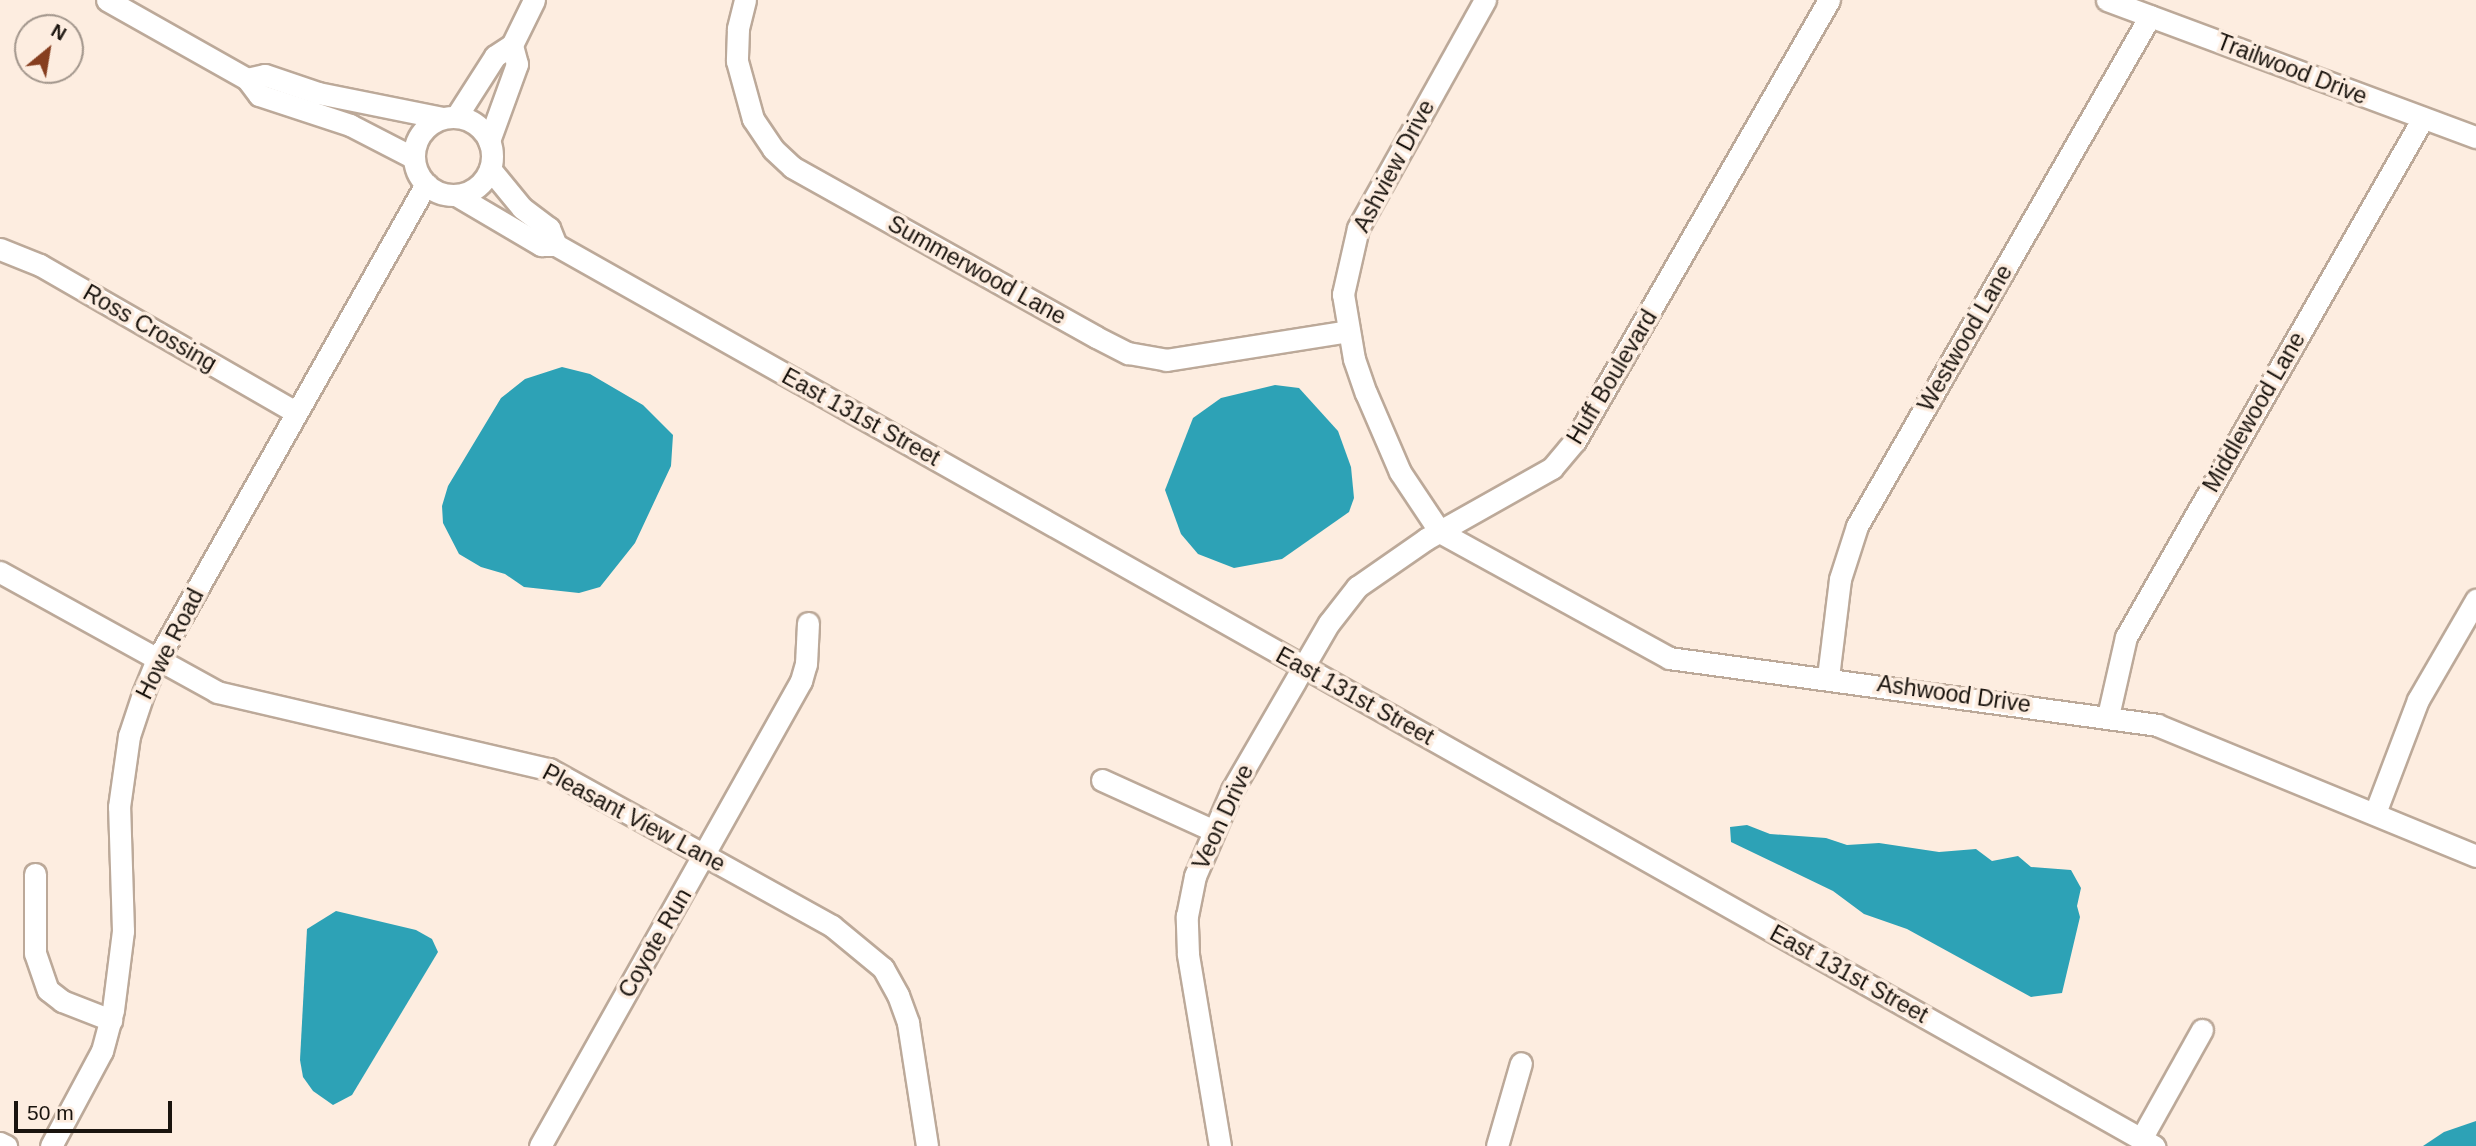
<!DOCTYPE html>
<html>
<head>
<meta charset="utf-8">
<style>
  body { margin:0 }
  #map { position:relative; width:2476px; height:1146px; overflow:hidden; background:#fdede0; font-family:Arial,sans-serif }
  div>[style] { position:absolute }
  .water>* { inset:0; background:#2da2b6 }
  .roads { filter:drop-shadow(2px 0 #bca999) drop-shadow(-2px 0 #bca999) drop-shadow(0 2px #bca999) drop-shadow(0 -2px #bca999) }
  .minor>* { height:21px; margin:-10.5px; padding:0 10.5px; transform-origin:10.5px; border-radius:10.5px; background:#fff }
  .minor>.ring { margin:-10.5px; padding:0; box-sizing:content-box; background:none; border:21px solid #fff; border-radius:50% }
  span { translate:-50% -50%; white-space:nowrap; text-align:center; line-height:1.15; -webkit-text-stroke:7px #fdede0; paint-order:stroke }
  .street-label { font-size:23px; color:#1a140e }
  .north { position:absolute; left:14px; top:14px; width:70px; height:70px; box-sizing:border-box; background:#fdede0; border:2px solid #a2968c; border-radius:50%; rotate:30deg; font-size:19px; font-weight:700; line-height:28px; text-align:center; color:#1a140e }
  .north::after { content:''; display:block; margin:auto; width:24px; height:32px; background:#863e1f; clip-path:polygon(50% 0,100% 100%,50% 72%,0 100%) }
  .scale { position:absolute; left:14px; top:1101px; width:158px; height:32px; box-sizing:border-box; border:4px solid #1a140e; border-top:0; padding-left:9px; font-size:21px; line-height:24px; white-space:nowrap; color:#1a140e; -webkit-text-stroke:5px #fdede0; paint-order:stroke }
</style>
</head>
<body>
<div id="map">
  <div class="water">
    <i style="clip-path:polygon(562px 367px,590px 374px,643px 405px,673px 435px,671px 466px,635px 543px,600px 587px,579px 593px,524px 587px,505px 574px,481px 567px,459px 554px,443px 523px,442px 506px,448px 486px,501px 398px,525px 379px)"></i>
    <i style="clip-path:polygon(1275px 385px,1299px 388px,1338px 431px,1351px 467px,1354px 498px,1349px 512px,1282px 559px,1234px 568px,1198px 554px,1181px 534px,1165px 490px,1193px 418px,1221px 398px)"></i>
    <i style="clip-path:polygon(1747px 825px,1770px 834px,1826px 838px,1847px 845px,1879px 843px,1939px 852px,1976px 849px,1992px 861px,2018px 856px,2031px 867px,2071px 870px,2081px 888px,2077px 906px,2080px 917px,2062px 993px,2031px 997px,1907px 929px,1864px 914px,1833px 891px,1731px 842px,1730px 827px)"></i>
    <i style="clip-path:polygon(336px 911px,416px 930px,432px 939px,438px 952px,352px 1095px,333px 1105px,313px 1091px,303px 1077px,300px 1060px,307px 929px)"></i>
    <i style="clip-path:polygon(2476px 1121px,2476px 1146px,2423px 1146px,2444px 1132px)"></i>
  </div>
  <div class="roads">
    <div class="minor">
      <i style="left:107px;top:0;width:161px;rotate:29.4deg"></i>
      <i style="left:247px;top:79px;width:20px;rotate:53deg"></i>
      <i style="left:259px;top:95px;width:96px;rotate:18.2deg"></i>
      <i style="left:350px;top:125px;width:72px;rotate:27.3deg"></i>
      <i style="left:745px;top:0;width:30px;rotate:104deg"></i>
      <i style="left:738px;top:29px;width:32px;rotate:92deg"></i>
      <i style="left:737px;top:61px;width:60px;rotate:74.6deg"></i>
      <i style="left:753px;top:119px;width:36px;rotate:56deg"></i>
      <i style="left:773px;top:149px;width:26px;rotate:43deg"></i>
      <i style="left:792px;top:167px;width:348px;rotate:29.2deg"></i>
      <i style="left:1096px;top:337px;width:36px;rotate:27deg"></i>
      <i style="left:1128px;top:353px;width:39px;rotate:10deg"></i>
      <i style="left:1166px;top:360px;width:185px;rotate:-9deg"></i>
      <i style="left:1485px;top:0;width:261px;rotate:119.1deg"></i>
      <i style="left:1358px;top:228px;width:68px;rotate:102.8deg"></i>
      <i style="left:1343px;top:294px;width:66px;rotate:80.4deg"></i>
      <i style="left:1354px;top:359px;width:36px;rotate:71deg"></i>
      <i style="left:1366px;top:393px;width:86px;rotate:66.7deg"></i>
      <i style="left:1400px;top:472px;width:72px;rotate:56.3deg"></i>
      <i style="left:1440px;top:532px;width:261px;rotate:28.8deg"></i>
      <i style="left:1669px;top:658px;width:493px;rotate:7.8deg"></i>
      <i style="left:2157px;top:725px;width:345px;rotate:22.3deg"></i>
      <i style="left:2107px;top:0;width:394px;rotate:20.4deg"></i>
      <i style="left:247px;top:79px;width:18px;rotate:-13deg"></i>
      <i style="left:265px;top:75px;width:56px;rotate:18.8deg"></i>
      <i style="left:318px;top:93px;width:126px;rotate:11.4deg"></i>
      <i class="ring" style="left:414px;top:117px;width:57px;height:57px"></i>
      <i style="left:456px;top:117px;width:72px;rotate:-57.4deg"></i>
      <i style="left:495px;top:56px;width:20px;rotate:-33deg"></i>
      <i style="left:512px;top:45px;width:50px;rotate:-63.9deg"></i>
      <i style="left:489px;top:141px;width:82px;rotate:-70deg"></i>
      <i style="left:517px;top:64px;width:20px;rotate:-105deg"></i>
      <i style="left:490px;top:169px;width:50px;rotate:50.6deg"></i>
      <i style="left:522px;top:208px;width:34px;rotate:37deg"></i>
      <i style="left:549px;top:228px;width:18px;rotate:68deg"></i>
      <i style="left:456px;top:195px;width:99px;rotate:30.5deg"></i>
      <i style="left:541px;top:245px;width:15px"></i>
      <i style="left:556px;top:245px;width:1835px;rotate:29.42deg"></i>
      <i style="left:0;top:249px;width:43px;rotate:21.8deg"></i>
      <i style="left:40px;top:265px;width:295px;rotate:29.9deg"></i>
      <i style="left:0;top:572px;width:248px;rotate:28.9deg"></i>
      <i style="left:217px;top:692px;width:341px;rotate:13.1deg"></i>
      <i style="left:549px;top:769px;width:324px;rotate:29deg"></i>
      <i style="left:832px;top:926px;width:66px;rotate:39.5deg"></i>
      <i style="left:883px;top:968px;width:31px;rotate:61deg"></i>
      <i style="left:898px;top:995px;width:30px;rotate:70deg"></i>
      <i style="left:908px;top:1023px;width:124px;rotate:81.2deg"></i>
      <i style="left:1828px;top:677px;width:99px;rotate:-83deg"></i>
      <i style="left:1840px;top:579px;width:56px;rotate:-72.2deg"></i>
      <i style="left:1857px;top:526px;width:588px;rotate:-60.12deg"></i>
      <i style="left:2108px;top:716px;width:81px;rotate:-77.2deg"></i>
      <i style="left:2126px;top:637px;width:598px;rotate:-60.22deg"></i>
      <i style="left:1102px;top:780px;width:121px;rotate:24.4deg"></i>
      <i style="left:2375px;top:813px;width:121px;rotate:-69.2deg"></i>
      <i style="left:2418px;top:700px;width:116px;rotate:-59.9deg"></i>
      <i style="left:35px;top:874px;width:79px;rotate:90deg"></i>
      <i style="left:35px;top:953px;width:39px;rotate:71deg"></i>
      <i style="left:48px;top:990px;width:18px;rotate:38deg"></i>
      <i style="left:62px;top:1001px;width:53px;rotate:21.2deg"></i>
      <i style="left:2141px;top:1139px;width:125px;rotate:-60.8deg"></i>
      <i style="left:0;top:1143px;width:7px;rotate:27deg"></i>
      <i style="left:51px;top:1146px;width:108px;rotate:-61.8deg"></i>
      <i style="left:102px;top:1051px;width:42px;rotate:-75deg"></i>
      <i style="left:113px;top:1010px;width:80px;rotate:-82.8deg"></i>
      <i style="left:123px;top:931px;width:124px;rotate:-91.8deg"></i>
      <i style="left:119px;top:807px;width:72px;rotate:-82deg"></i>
      <i style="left:129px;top:736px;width:44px;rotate:-71.6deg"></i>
      <i style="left:143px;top:694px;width:37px;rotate:-68deg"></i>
      <i style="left:157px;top:660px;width:547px;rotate:-60.53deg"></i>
      <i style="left:540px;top:1146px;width:533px;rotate:-60.69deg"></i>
      <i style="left:801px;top:681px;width:18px;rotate:-74deg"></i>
      <i style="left:806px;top:664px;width:41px;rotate:-87.2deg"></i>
      <i style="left:1220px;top:1146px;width:195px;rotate:-99.5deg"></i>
      <i style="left:1188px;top:954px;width:38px;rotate:-92deg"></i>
      <i style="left:1187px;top:916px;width:41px;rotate:-78.7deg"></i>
      <i style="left:1195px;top:876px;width:94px;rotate:-66.7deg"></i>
      <i style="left:1232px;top:790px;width:193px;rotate:-59.9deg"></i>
      <i style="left:1329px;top:623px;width:46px;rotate:-52.1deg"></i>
      <i style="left:1357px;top:587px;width:84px;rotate:-34.8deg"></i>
      <i style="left:1426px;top:539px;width:145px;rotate:-29.4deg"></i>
      <i style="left:1552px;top:468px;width:35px;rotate:-50deg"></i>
      <i style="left:1575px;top:441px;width:509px;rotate:-60.06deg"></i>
      <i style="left:1497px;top:1146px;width:86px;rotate:-73.9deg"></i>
    </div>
  </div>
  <div class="street-label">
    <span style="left:2292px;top:69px;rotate:21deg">Trailwood Drive</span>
    <span style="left:1394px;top:166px;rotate:-62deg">Ashview Drive</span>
    <span style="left:977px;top:270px;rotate:29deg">Summerwood Lane</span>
    <span style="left:150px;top:328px;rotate:30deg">Ross Crossing</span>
    <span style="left:1965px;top:338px;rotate:-60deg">Westwood Lane</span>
    <span style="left:1612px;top:377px;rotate:-59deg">Huff Boulevard</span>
    <span style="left:2254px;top:412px;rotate:-60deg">Middlewood Lane</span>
    <span style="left:861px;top:417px;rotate:29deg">East 131st Street</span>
    <span style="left:170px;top:644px;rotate:-63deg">Howe Road</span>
    <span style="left:1954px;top:694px;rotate:8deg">Ashwood Drive</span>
    <span style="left:1355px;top:696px;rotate:29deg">East 131st Street</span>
    <span style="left:1223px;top:817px;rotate:-65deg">Veon Drive</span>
    <span style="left:634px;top:818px;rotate:28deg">Pleasant View Lane</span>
    <span style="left:655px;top:943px;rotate:-60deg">Coyote Run</span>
    <span style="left:1849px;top:974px;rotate:29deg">East 131st Street</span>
  </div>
  <div class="north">N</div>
  <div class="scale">50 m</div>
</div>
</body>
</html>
